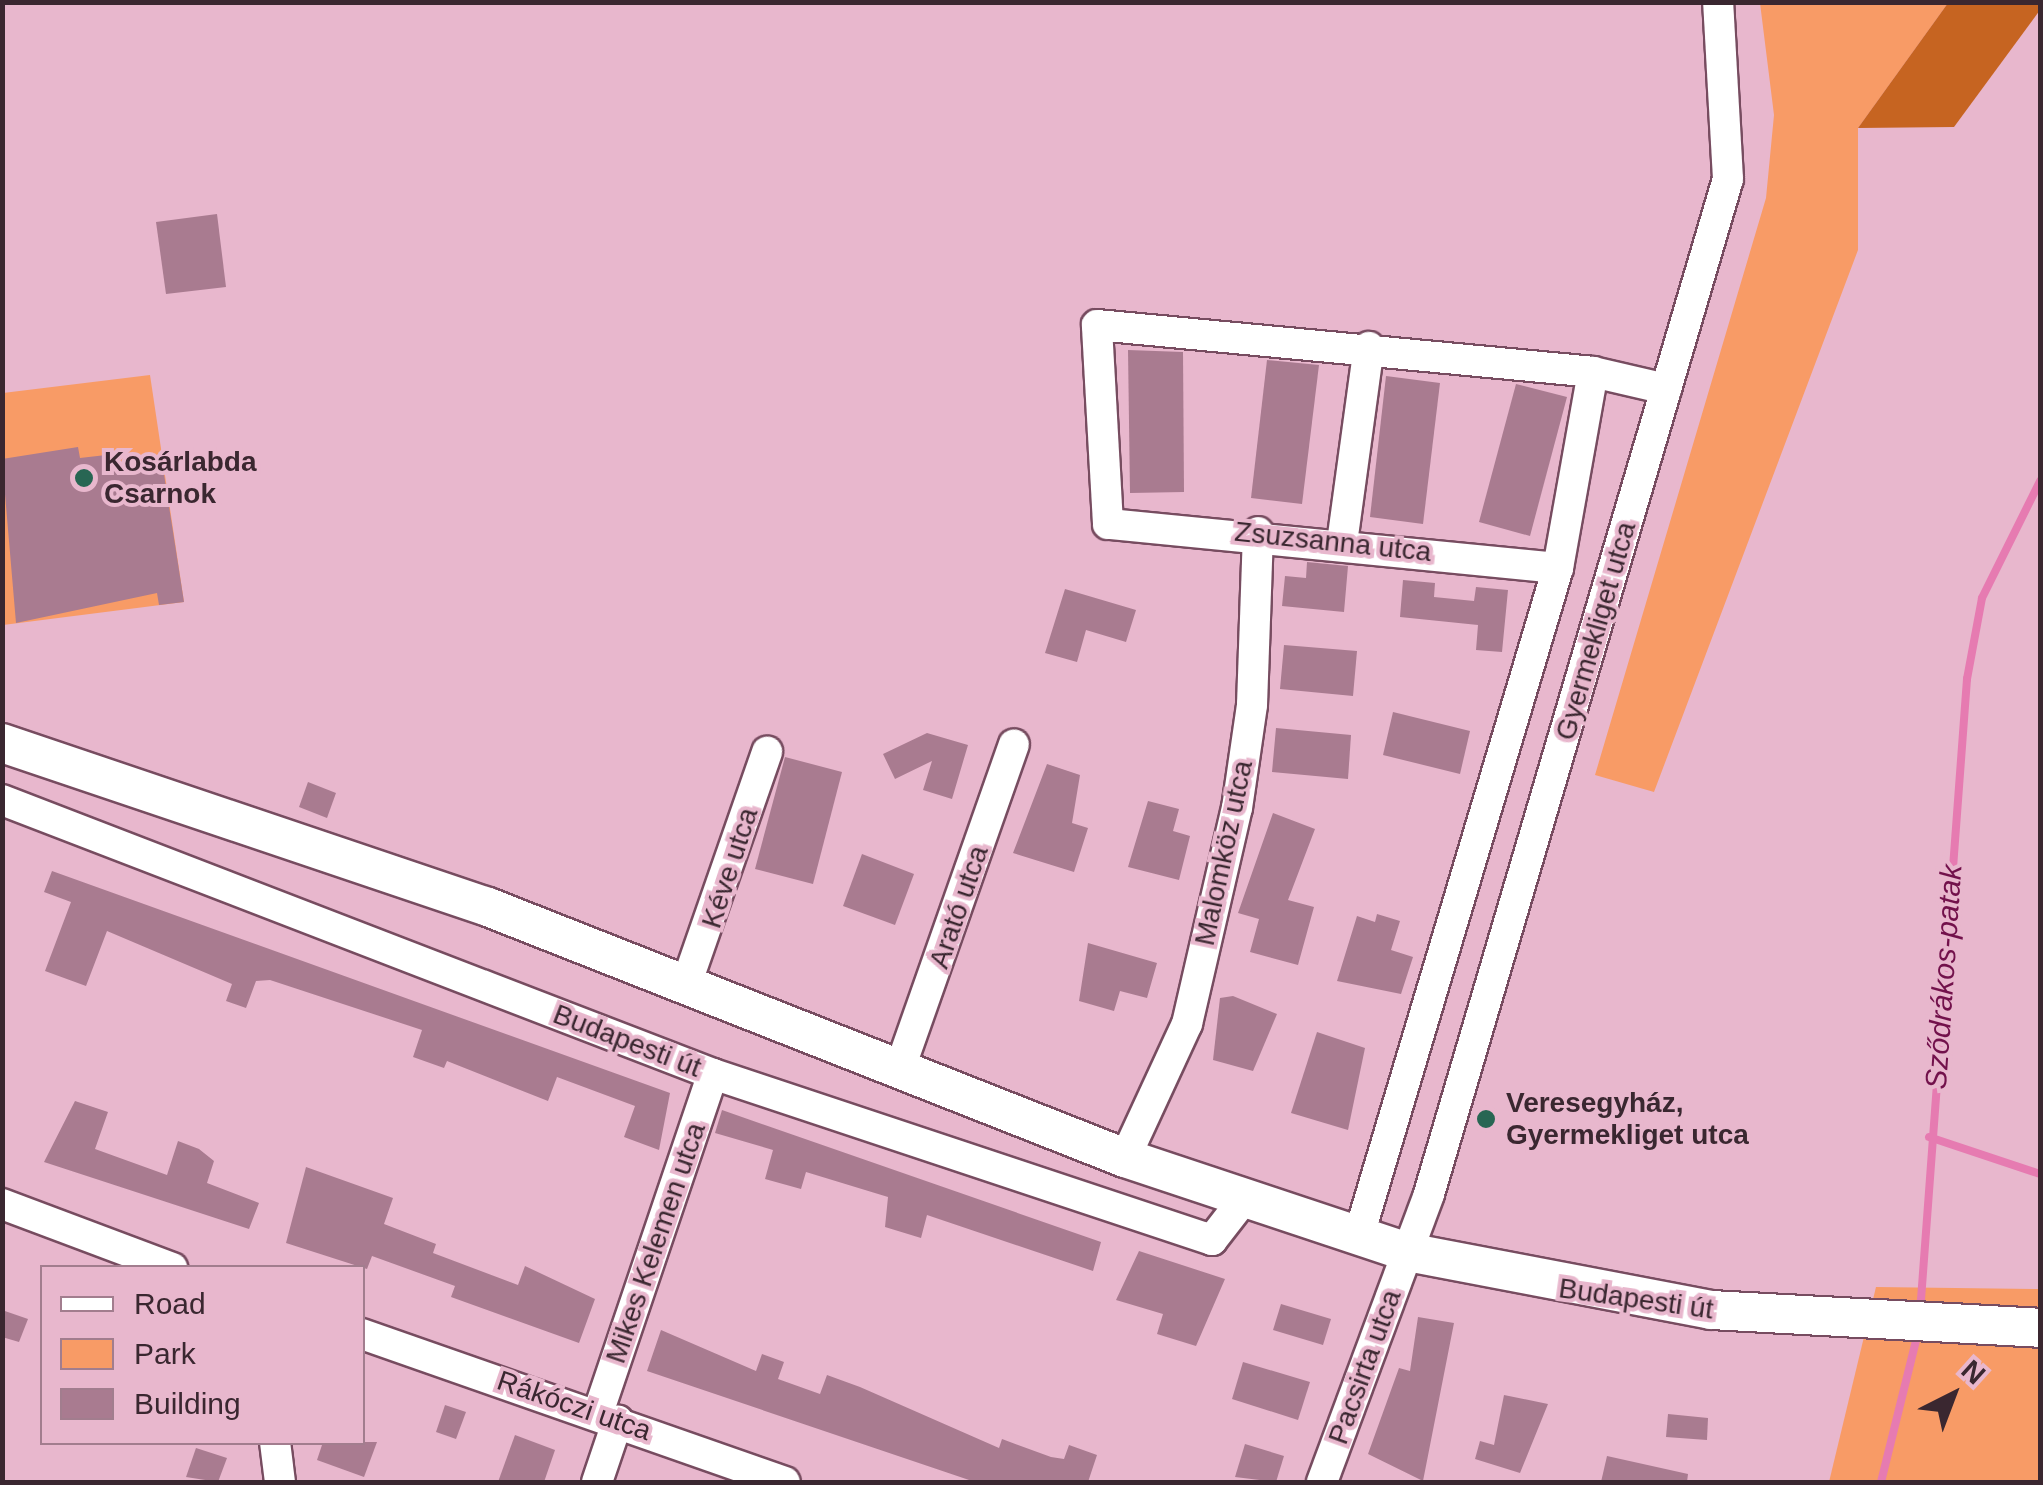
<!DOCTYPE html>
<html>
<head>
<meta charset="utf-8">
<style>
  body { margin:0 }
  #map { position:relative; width:2043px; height:1485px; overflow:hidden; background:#e8b7cd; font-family:Helvetica,sans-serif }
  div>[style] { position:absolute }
  .green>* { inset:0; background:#f89b66 }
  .forest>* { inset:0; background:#c66421 }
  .stream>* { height:8px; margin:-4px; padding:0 4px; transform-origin:4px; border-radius:4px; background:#e67bb1 }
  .building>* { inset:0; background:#a97b90 }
  .roads { filter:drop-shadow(2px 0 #774c60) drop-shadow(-2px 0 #774c60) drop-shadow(0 2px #774c60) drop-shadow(0 -2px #774c60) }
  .minor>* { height:30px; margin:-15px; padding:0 15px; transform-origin:15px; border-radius:15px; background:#fff }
  .tertiary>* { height:38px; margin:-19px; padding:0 19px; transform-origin:19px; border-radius:19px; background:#fff }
  .dots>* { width:28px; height:28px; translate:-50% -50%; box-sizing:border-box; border:5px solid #e8b7cd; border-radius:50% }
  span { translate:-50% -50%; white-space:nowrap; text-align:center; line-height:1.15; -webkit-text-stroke:8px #e8b7cd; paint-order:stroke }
  .poi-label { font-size:28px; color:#3a2730; font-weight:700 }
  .left { translate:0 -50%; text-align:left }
  .street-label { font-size:28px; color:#3a2730 }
  .water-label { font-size:30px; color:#72114b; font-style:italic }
  .frame { position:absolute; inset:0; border:5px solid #3a2730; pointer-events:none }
  .legend { position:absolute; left:40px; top:1265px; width:325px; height:180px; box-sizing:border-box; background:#e8b7cd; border:2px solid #a27d8e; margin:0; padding:12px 18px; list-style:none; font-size:30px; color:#3a2730 }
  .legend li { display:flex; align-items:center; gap:20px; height:50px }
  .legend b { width:50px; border:2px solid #a27d8e }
  .north { position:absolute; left:1903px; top:1345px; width:100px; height:100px; -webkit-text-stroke:8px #e8b7cd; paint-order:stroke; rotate:42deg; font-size:28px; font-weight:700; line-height:40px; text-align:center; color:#3a2730 }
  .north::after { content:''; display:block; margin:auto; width:35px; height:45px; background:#3a2730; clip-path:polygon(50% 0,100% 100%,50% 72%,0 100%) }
</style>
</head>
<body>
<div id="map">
  <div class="green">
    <i style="clip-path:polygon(1760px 3px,1948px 3px,1858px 128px,1858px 250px,1654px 792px,1595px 775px,1766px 198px,1774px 115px)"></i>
    <i style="clip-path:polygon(150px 375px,184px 602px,3px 625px,3px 393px)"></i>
    <i style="clip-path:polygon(1876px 1287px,2040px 1289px,2040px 1482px,1829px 1482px)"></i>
  </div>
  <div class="forest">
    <i style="clip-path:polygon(1948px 3px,2040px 3px,2040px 10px,1954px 127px,1858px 128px)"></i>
  </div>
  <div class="stream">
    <i style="left:1929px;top:1137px;width:117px;rotate:18.4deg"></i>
    <i style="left:1920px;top:1313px;width:636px;rotate:-85.76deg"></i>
    <i style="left:1967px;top:679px;width:82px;rotate:-79.5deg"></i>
    <i style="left:1982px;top:598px;width:131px;rotate:-63.6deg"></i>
    <i style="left:1881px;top:1482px;width:154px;rotate:-76.1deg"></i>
  </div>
  <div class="building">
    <i style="clip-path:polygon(217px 214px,226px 287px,166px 294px,156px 222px)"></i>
    <i style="clip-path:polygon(1128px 350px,1183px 352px,1184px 492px,1130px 493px)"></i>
    <i style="clip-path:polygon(1267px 360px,1319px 365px,1302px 504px,1251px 498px)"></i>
    <i style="clip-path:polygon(1386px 376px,1440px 383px,1423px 524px,1370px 517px)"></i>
    <i style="clip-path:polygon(1516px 384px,1567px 397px,1530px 536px,1479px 522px)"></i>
    <i style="clip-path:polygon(78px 447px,80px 458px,106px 455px,107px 464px,161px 455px,184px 602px,159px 605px,157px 593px,16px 623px,2px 459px)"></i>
    <i style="clip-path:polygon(1307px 562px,1348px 566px,1344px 612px,1282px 606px,1285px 576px,1306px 578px)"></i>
    <i style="clip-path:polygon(1403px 580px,1435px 583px,1434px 597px,1474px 601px,1476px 587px,1508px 590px,1502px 652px,1476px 650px,1478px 625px,1400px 617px)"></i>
    <i style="clip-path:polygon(1065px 589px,1136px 610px,1126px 642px,1086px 630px,1077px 662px,1045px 653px)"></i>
    <i style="clip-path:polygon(1284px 645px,1357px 651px,1353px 696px,1280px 689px)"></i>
    <i style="clip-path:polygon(1393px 712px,1470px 731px,1460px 774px,1383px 755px)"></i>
    <i style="clip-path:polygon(1276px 728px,1351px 735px,1348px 779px,1272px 772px)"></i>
    <i style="clip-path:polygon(927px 733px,968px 745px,952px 799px,923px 790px,932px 761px,895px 779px,883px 754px)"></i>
    <i style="clip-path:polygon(785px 757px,842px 772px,813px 884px,755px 869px)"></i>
    <i style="clip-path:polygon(1047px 764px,1080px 775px,1072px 823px,1088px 828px,1074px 872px,1013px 853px)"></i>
    <i style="clip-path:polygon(308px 782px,336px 793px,327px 818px,299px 807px)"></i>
    <i style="clip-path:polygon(1148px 801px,1179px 809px,1173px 831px,1190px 836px,1179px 880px,1128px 867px)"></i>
    <i style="clip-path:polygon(1273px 813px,1315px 829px,1288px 900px,1314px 907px,1298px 965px,1250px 952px,1259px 919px,1238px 913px)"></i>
    <i style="clip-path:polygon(862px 854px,914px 874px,895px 925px,843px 906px)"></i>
    <i style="clip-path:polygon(52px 871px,670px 1093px,659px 1150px,624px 1137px,635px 1106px,557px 1077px,548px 1101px,447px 1061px,444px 1068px,413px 1057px,422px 1030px,270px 980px,256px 981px,246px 1008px,226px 1001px,232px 984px,107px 931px,86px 986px,45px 971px,71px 902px,44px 892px)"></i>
    <i style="clip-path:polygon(1377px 914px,1400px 921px,1391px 950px,1413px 957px,1401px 994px,1337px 981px,1357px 916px,1375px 922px)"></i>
    <i style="clip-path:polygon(1088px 943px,1157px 963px,1147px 998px,1120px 991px,1114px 1011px,1079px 1001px)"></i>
    <i style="clip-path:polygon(1233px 996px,1277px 1014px,1253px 1071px,1213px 1060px,1220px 998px)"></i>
    <i style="clip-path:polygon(1317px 1032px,1365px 1048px,1348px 1130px,1291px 1113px)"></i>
    <i style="clip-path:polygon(75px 1101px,108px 1112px,95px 1149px,167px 1175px,178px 1141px,199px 1149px,214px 1161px,207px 1183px,259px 1203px,249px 1229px,44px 1162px)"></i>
    <i style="clip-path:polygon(722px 1110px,1101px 1242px,1093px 1271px,927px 1215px,921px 1238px,885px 1227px,888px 1197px,806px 1172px,801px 1189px,765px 1179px,773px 1150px,715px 1133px)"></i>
    <i style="clip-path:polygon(306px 1167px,393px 1198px,384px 1224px,436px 1244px,433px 1253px,518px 1285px,525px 1266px,595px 1299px,579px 1343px,451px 1297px,455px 1286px,372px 1256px,367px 1269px,286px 1243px)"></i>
    <i style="clip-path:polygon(1139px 1251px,1225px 1279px,1196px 1346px,1157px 1334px,1163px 1314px,1116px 1300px)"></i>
    <i style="clip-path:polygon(1281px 1304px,1331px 1319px,1323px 1345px,1273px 1330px)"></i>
    <i style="clip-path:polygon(2px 1310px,28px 1319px,19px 1342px,2px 1337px)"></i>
    <i style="clip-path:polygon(1418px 1317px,1454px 1323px,1423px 1481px,1368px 1454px,1399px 1368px,1410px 1371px)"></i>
    <i style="clip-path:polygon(661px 1330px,756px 1371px,762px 1354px,784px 1362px,778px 1379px,820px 1394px,827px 1375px,860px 1387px,999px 1448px,1002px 1439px,1051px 1457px,1064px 1459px,1069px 1445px,1097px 1455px,1088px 1482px,975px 1482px,647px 1371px)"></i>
    <i style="clip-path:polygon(1243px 1362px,1310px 1382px,1298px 1420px,1232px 1399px)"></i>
    <i style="clip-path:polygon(1504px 1395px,1548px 1404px,1520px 1473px,1475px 1459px,1480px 1441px,1494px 1445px)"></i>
    <i style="clip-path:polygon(445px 1405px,466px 1412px,456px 1439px,436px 1432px)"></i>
    <i style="clip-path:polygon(1668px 1414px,1708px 1418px,1707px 1440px,1666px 1437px)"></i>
    <i style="clip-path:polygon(515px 1435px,555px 1450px,544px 1482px,498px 1482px)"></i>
    <i style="clip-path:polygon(323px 1442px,377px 1442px,364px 1477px,317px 1460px)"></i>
    <i style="clip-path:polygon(1245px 1444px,1284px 1456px,1276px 1482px,1235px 1477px)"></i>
    <i style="clip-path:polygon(196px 1448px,227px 1458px,218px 1482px,186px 1477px)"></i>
    <i style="clip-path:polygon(1607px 1456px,1688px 1474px,1687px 1482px,1601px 1482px)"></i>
  </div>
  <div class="roads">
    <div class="minor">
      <i style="left:1342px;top:543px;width:198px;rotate:-82.2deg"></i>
      <i style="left:1558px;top:568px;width:452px;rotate:-174.4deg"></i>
      <i style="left:1108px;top:524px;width:199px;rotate:-93.2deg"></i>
      <i style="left:1097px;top:325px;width:498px;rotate:5.4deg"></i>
      <i style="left:1593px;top:372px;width:75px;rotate:13.1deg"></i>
      <i style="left:2px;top:800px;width:762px;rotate:21.08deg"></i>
      <i style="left:713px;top:1074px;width:526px;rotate:18.4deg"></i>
      <i style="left:1212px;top:1240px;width:51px;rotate:-52.2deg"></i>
      <i style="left:687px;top:982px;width:244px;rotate:-70.8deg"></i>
      <i style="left:900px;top:1068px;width:343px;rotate:-70.6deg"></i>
      <i style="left:1125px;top:1158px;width:148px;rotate:-65.2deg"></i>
      <i style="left:1187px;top:1024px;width:222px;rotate:-77deg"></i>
      <i style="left:1237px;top:808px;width:104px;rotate:-81.7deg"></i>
      <i style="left:1252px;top:705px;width:173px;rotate:-88deg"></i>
      <i style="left:2px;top:1204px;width:182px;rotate:20.6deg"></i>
      <i style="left:1359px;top:1235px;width:696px;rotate:-73.39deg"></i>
      <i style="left:1558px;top:568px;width:199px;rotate:-79.9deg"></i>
      <i style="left:362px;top:1334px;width:448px;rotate:19.3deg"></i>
      <i style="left:598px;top:1413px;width:358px;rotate:-71.3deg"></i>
      <i style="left:275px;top:1442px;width:40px;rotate:82.9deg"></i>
      <i style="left:597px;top:1482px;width:65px;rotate:-71.3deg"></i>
      <i style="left:1322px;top:1482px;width:307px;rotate:-69.6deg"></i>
      <i style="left:1429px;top:1194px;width:1058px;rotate:-73.59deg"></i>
      <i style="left:1728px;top:179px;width:177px;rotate:-93.2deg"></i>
    </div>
    <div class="tertiary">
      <i style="left:2px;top:743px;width:513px;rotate:18.65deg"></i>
      <i style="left:488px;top:907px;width:685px;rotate:21.51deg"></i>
      <i style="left:1125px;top:1158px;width:297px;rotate:18.4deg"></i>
      <i style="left:1407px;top:1252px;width:309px;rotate:10.8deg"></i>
      <i style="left:1711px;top:1310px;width:329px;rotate:3.1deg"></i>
    </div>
  </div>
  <div class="dots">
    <i style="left:84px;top:478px;background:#286653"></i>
    <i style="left:1486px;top:1119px;background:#286653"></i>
  </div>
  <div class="poi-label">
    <span class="left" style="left:104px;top:478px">Kosárlabda<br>Csarnok</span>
    <span class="left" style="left:1506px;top:1119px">Veresegyház,<br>Gyermekliget utca</span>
  </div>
  <div class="street-label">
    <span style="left:1333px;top:542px;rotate:6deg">Zsuzsanna utca</span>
    <span style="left:1596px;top:631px;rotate:-74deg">Gyermekliget utca</span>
    <span style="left:1224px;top:853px;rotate:-78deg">Malomköz utca</span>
    <span style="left:730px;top:868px;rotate:-72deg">Kéve utca</span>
    <span style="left:959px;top:907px;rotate:-71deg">Arató utca</span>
    <span style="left:627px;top:1041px;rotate:21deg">Budapesti út</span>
    <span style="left:656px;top:1243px;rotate:-71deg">Mikes Kelemen utca</span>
    <span style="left:1636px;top:1299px;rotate:8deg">Budapesti út</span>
    <span style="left:1365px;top:1367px;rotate:-70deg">Pacsirta utca</span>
    <span style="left:574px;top:1406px;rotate:19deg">Rákóczi utca</span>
  </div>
  <div class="water-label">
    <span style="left:1944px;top:977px;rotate:-86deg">Sződrákos-patak</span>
  </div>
  <div class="frame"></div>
  <ul class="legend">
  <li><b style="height:12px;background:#fff"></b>Road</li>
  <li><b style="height:28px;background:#f89b66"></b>Park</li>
  <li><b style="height:28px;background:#a97b90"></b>Building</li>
  </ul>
  <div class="north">N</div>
</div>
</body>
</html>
